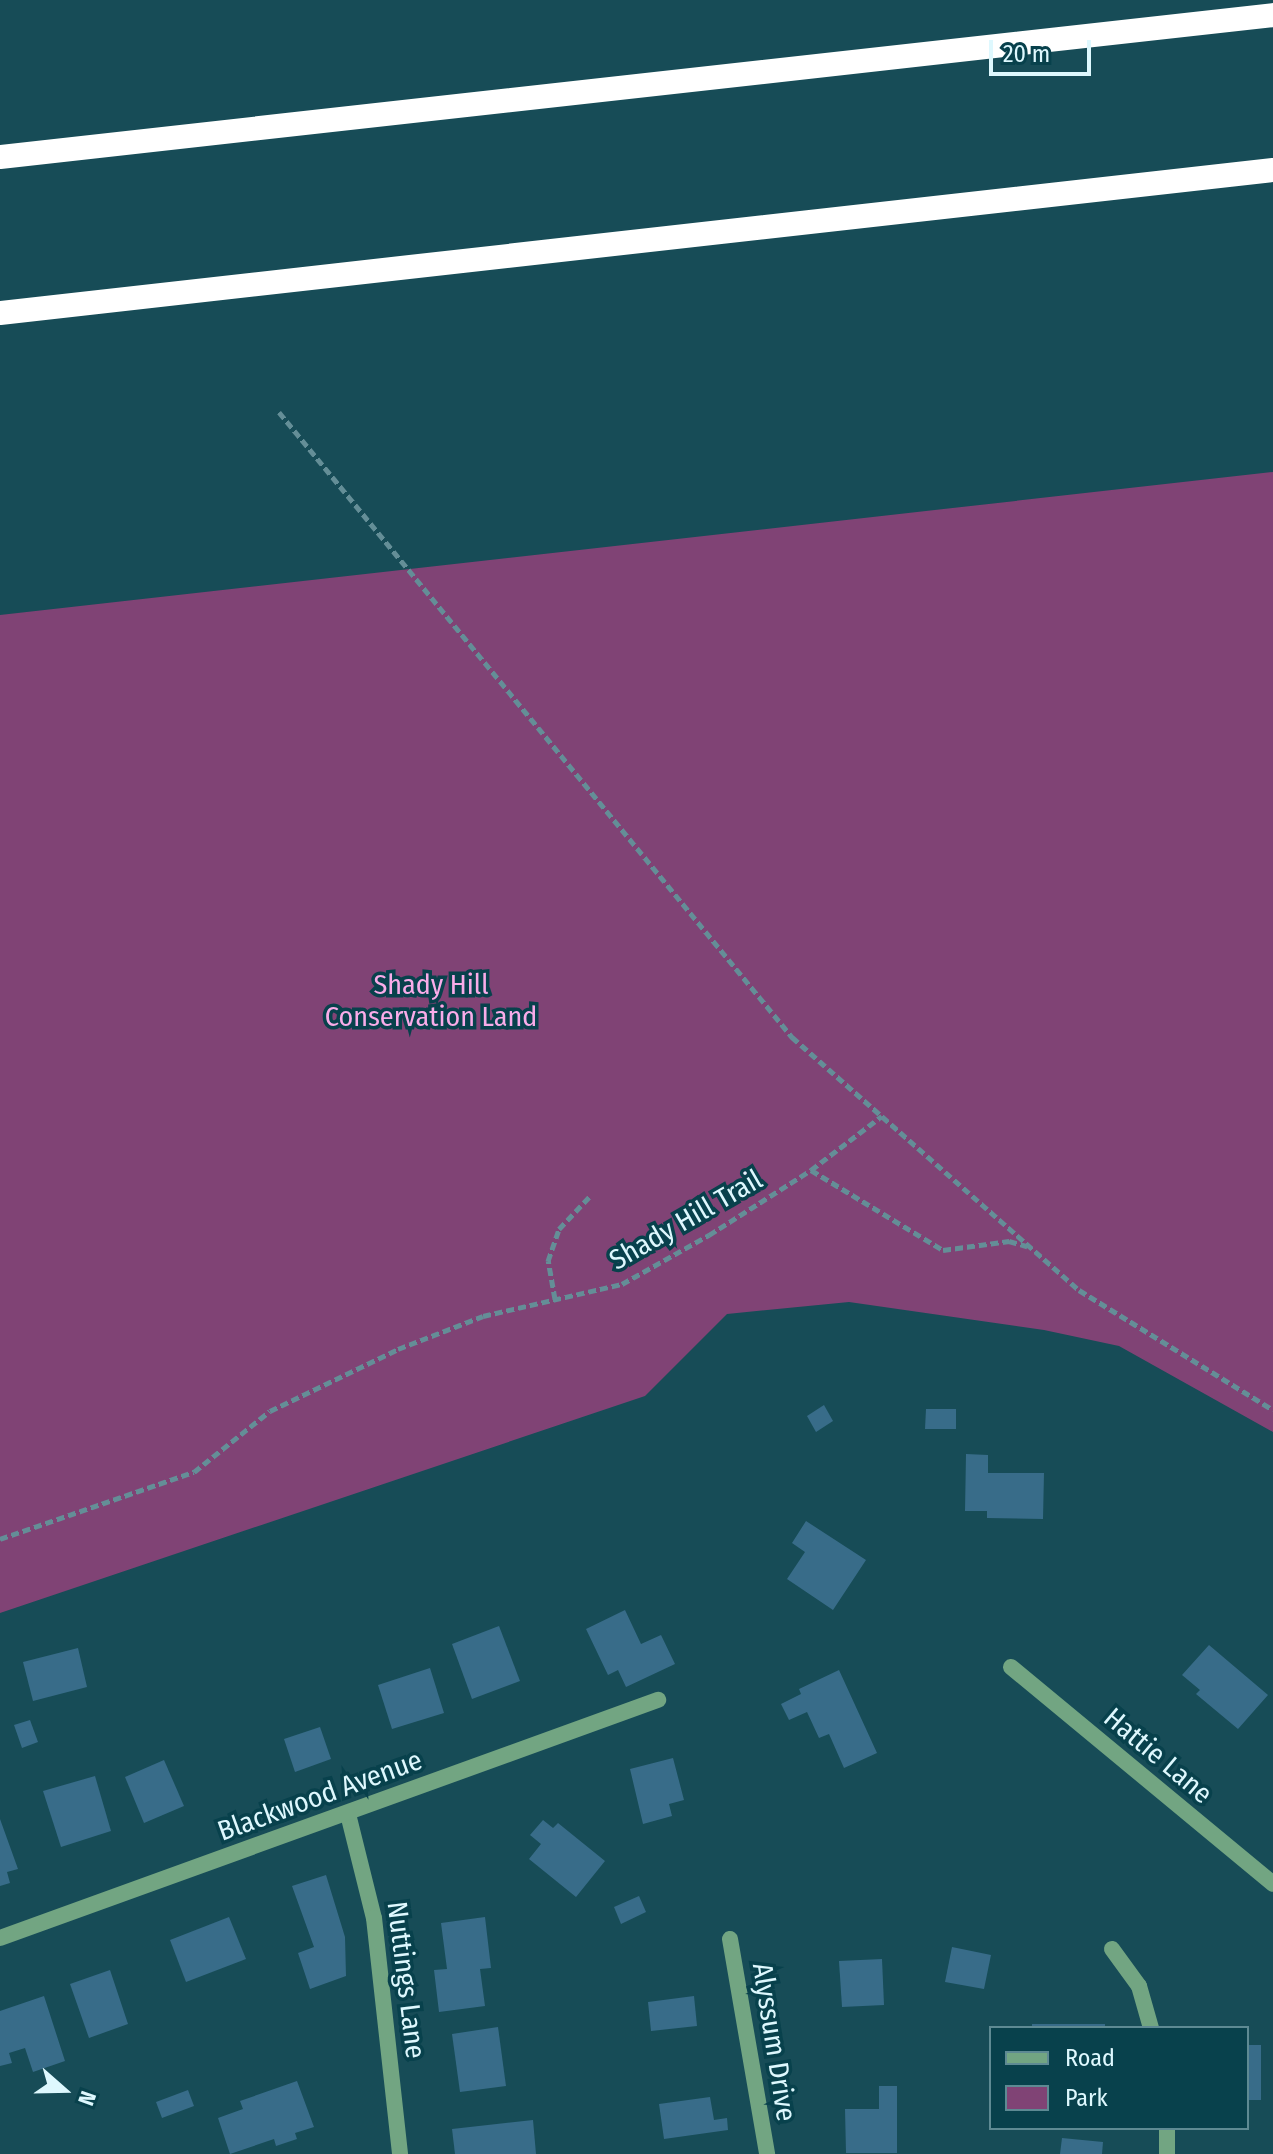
<!DOCTYPE html>
<html>
<head>
<meta charset="utf-8">
<style>
  body { margin:0 }
  #map { position:relative; width:1273px; height:2154px; overflow:hidden; background:#174c57; font-family:"Fira Sans Condensed",sans-serif }
  div>[style] { position:absolute }
  .green>* { inset:0; background:#804375 }
  .building>* { inset:0; background:#386c89 }
  .path>* { height:5px; margin-top:-2.5px; transform-origin:0; background:repeating-linear-gradient(90deg,#648e97 0 8px,transparent 0 12px) }
  .street>* { height:16px; margin:-8px; padding:0 8px; transform-origin:8px; border-radius:8px; background:#72a582 }
  .highway>* { height:24px; margin:-12px; padding:0 12px; transform-origin:12px; border-radius:12px; background:#fff }
  span { translate:-50% -50%; white-space:nowrap; text-align:center; line-height:1.15; -webkit-text-stroke:7px #08414c; paint-order:stroke }
  .park-label { font-size:28px; color:#f9ace9 }
  .street-label { font-size:28px; color:#def8fe }
  .legend { position:absolute; left:989px; top:2026px; width:260px; height:104px; box-sizing:border-box; background:#08414c; border:2px solid #5e8a93; margin:0; padding:10px 14px; list-style:none; font-size:24px; color:#def8fe }
  .legend li { display:flex; align-items:center; gap:16px; height:40px }
  .legend b { width:40px; border:2px solid #5e8a93 }
  .north { position:absolute; left:24px; top:2050px; width:80px; height:80px; -webkit-text-stroke:6px #08414c; paint-order:stroke; rotate:110deg; font-size:22px; font-weight:700; line-height:32px; text-align:center; color:#def8fe }
  .north::after { content:''; display:block; margin:auto; width:28px; height:36px; background:#def8fe; clip-path:polygon(50% 0,100% 100%,50% 72%,0 100%) }
  .scale { position:absolute; left:989px; top:40px; width:102px; height:36px; box-sizing:border-box; border:4px solid #def8fe; border-top:0; padding-left:10px; font-size:24px; line-height:28px; white-space:nowrap; color:#def8fe; -webkit-text-stroke:6px #08414c; paint-order:stroke }
</style>
</head>
<body>
<div id="map">
  <div class="green">
    <i style="clip-path:polygon(1273px 472px,1273px 1432px,1119px 1346px,1044px 1330px,849px 1302px,727px 1314px,645px 1396px,0 1613px,0 615px)"></i>
  </div>
  <div class="building">
    <i style="clip-path:polygon(824px 1405px,833px 1421px,816px 1432px,807px 1416px)"></i>
    <i style="clip-path:polygon(926px 1409px,956px 1409px,956px 1429px,925px 1429px)"></i>
    <i style="clip-path:polygon(966px 1454px,988px 1455px,988px 1473px,1044px 1473px,1043px 1519px,987px 1518px,987px 1511px,965px 1511px)"></i>
    <i style="clip-path:polygon(806px 1521px,866px 1560px,833px 1610px,787px 1579px,805px 1552px,792px 1543px)"></i>
    <i style="clip-path:polygon(625px 1610px,641px 1644px,661px 1635px,675px 1664px,626px 1687px,618px 1670px,608px 1675px,586px 1629px)"></i>
    <i style="clip-path:polygon(499px 1626px,520px 1681px,472px 1699px,452px 1644px)"></i>
    <i style="clip-path:polygon(1209px 1645px,1268px 1695px,1238px 1729px,1196px 1694px,1200px 1690px,1182px 1675px)"></i>
    <i style="clip-path:polygon(78px 1648px,87px 1687px,33px 1701px,23px 1662px)"></i>
    <i style="clip-path:polygon(430px 1668px,444px 1713px,392px 1729px,378px 1685px)"></i>
    <i style="clip-path:polygon(839px 1670px,877px 1753px,844px 1768px,829px 1734px,819px 1738px,807px 1712px,789px 1720px,781px 1704px,801px 1694px,799px 1689px)"></i>
    <i style="clip-path:polygon(30px 1720px,38px 1742px,22px 1748px,14px 1725px)"></i>
    <i style="clip-path:polygon(320px 1727px,331px 1759px,295px 1772px,284px 1739px)"></i>
    <i style="clip-path:polygon(673px 1758px,684px 1800px,669px 1804px,672px 1816px,643px 1824px,630px 1769px)"></i>
    <i style="clip-path:polygon(164px 1760px,184px 1806px,144px 1823px,125px 1777px)"></i>
    <i style="clip-path:polygon(95px 1776px,111px 1831px,61px 1847px,43px 1791px)"></i>
    <i style="clip-path:polygon(0 1819px,18px 1869px,7px 1872px,10px 1883px,0 1886px)"></i>
    <i style="clip-path:polygon(543px 1820px,553px 1828px,558px 1823px,605px 1861px,576px 1897px,529px 1859px,541px 1844px,530px 1835px)"></i>
    <i style="clip-path:polygon(326px 1875px,345px 1937px,346px 1976px,310px 1989px,298px 1953px,314px 1947px,292px 1886px)"></i>
    <i style="clip-path:polygon(639px 1896px,646px 1912px,621px 1924px,614px 1907px)"></i>
    <i style="clip-path:polygon(229px 1917px,246px 1959px,186px 1982px,170px 1940px)"></i>
    <i style="clip-path:polygon(485px 1917px,491px 1968px,480px 1969px,485px 2006px,439px 2012px,434px 1970px,447px 1969px,441px 1923px)"></i>
    <i style="clip-path:polygon(952px 1947px,991px 1955px,984px 1989px,945px 1982px)"></i>
    <i style="clip-path:polygon(882px 1959px,884px 2005px,842px 2007px,839px 1961px)"></i>
    <i style="clip-path:polygon(110px 1970px,128px 2024px,89px 2038px,70px 1984px)"></i>
    <i style="clip-path:polygon(44px 1996px,65px 2061px,33px 2072px,25px 2048px,9px 2053px,12px 2063px,0 2066px,0 2011px)"></i>
    <i style="clip-path:polygon(694px 1996px,697px 2026px,651px 2031px,648px 2002px)"></i>
    <i style="clip-path:polygon(1032px 2024px,1105px 2024px,1105px 2028px,1032px 2028px)"></i>
    <i style="clip-path:polygon(498px 2027px,506px 2086px,460px 2092px,452px 2034px)"></i>
    <i style="clip-path:polygon(1247px 2045px,1261px 2045px,1261px 2100px,1247px 2100px)"></i>
    <i style="clip-path:polygon(297px 2081px,314px 2127px,295px 2133px,297px 2139px,276px 2146px,274px 2139px,230px 2154px,218px 2118px,243px 2109px,240px 2101px)"></i>
    <i style="clip-path:polygon(879px 2086px,897px 2086px,897px 2153px,846px 2153px,845px 2109px,879px 2109px)"></i>
    <i style="clip-path:polygon(188px 2090px,194px 2106px,162px 2118px,156px 2102px)"></i>
    <i style="clip-path:polygon(710px 2097px,714px 2120px,727px 2118px,728px 2130px,664px 2139px,659px 2104px)"></i>
    <i style="clip-path:polygon(533px 2120px,536px 2154px,455px 2154px,452px 2129px)"></i>
    <i style="clip-path:polygon(1062px 2138px,1103px 2142px,1102px 2154px,1060px 2154px)"></i>
  </div>
  <div class="path">
    <i style="left:279px;top:412px;width:809px;rotate:50.62deg"></i>
    <i style="left:792px;top:1037px;width:383px;rotate:41.4deg"></i>
    <i style="left:1079px;top:1290px;width:228px;rotate:31.7deg"></i>
    <i style="left:811px;top:1170px;width:89px;rotate:-37.3deg"></i>
    <i style="left:555px;top:1299px;width:39px;rotate:-100deg"></i>
    <i style="left:548px;top:1261px;width:34px;rotate:-71deg"></i>
    <i style="left:559px;top:1229px;width:44px;rotate:-46.8deg"></i>
    <i style="left:0;top:1539px;width:205px;rotate:-19.1deg"></i>
    <i style="left:194px;top:1472px;width:97px;rotate:-38.8deg"></i>
    <i style="left:270px;top:1411px;width:142px;rotate:-25.8deg"></i>
    <i style="left:398px;top:1349px;width:91px;rotate:-21.2deg"></i>
    <i style="left:483px;top:1316px;width:143px;rotate:-13deg"></i>
    <i style="left:622px;top:1284px;width:100px;rotate:-29.4deg"></i>
    <i style="left:709px;top:1235px;width:121px;rotate:-32.5deg"></i>
    <i style="left:811px;top:1170px;width:154px;rotate:31.2deg"></i>
    <i style="left:943px;top:1250px;width:67px;rotate:-7.8deg"></i>
    <i style="left:1009px;top:1241px;width:19px;rotate:16deg"></i>
  </div>
  <div class="street">
    <i style="left:1011px;top:1667px;width:340px;rotate:39.6deg"></i>
    <i style="left:348px;top:1814px;width:107px;rotate:76deg"></i>
    <i style="left:374px;top:1918px;width:237px;rotate:83.7deg"></i>
    <i style="left:0;top:1938px;width:700px;rotate:-19.89deg"></i>
    <i style="left:730px;top:1939px;width:218px;rotate:80.2deg"></i>
    <i style="left:1112px;top:1949px;width:46px;rotate:53.9deg"></i>
    <i style="left:1139px;top:1986px;width:44px;rotate:74.1deg"></i>
    <i style="left:1167px;top:2128px;width:26px;rotate:90deg"></i>
  </div>
  <div class="highway">
    <i style="left:0;top:157px;width:1281px;rotate:-6.36deg"></i>
    <i style="left:0;top:313px;width:1281px;rotate:-6.41deg"></i>
  </div>
  <div class="park-label">
    <span style="left:431px;top:1001px">Shady Hill<br>Conservation Land</span>
  </div>
  <div class="street-label">
    <span style="left:686px;top:1220px;rotate:-30deg">Shady Hill Trail</span>
    <span style="left:1158px;top:1756px;rotate:40deg">Hattie Lane</span>
    <span style="left:320px;top:1796px;rotate:-20deg">Blackwood Avenue</span>
    <span style="left:406px;top:1980px;rotate:83deg">Nuttings Lane</span>
    <span style="left:774px;top:2042px;rotate:81deg">Alyssum Drive</span>
  </div>
  <ul class="legend">
  <li><b style="height:10px;background:#72a582"></b>Road</li>
  <li><b style="height:22px;background:#804375"></b>Park</li>
  </ul>
  <div class="north">N</div>
  <div class="scale">20 m</div>
</div>
</body>
</html>
